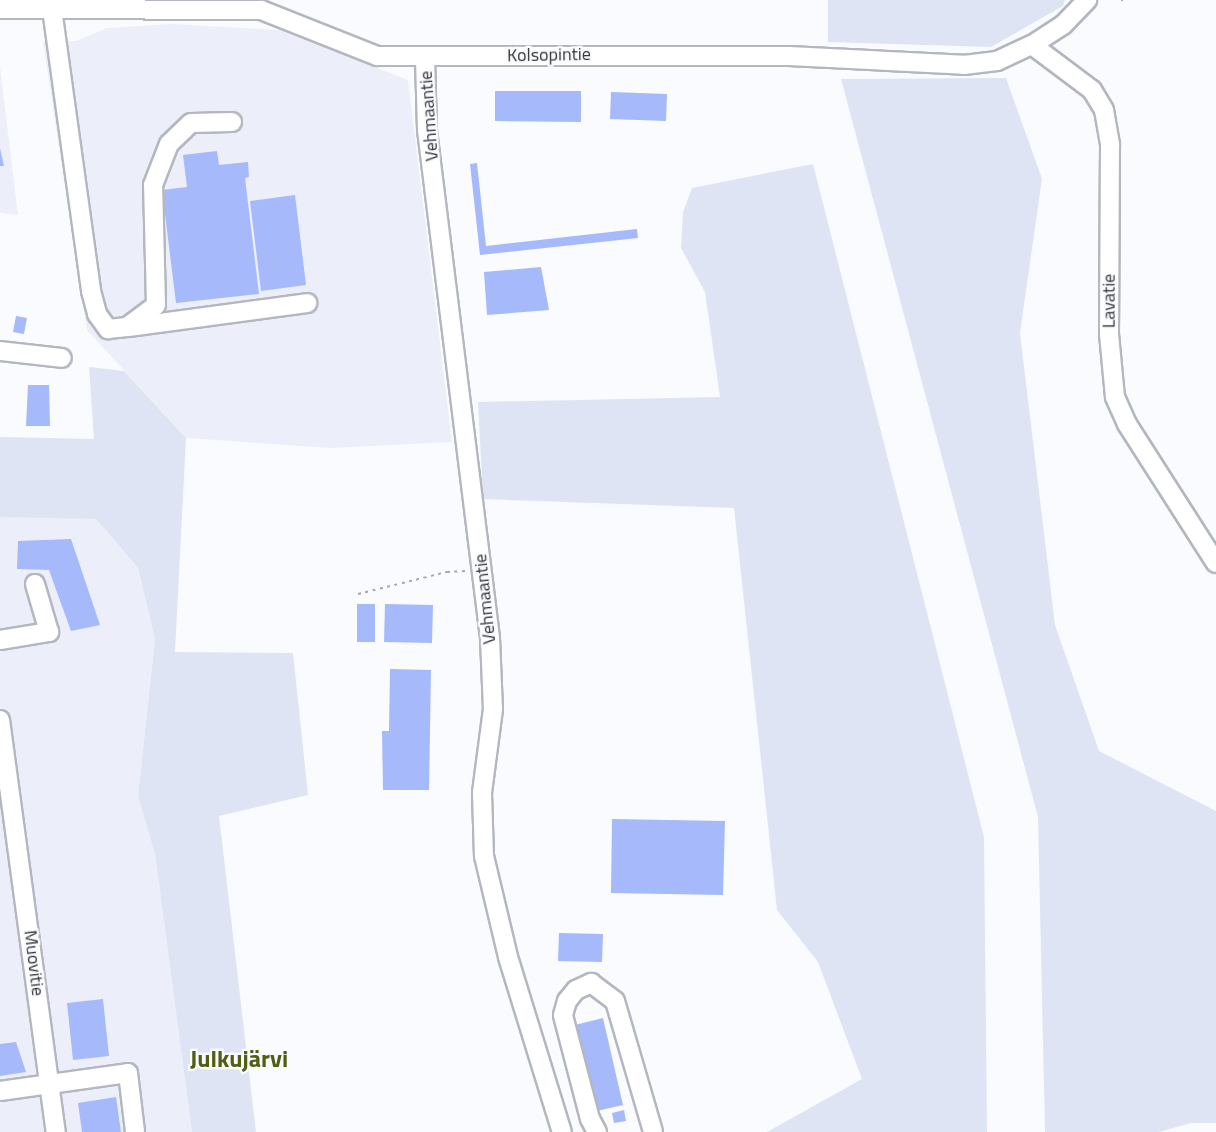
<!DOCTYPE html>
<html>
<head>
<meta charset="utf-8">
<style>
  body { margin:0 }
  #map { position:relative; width:1216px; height:1132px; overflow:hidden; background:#fafbfe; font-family:"Titillium Web",sans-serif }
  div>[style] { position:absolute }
  .built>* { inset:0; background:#eceff9 }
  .green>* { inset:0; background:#dee4f4 }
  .building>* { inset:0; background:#a5b9fb }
  .path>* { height:2px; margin-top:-1px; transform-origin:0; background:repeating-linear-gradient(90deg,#a6a7aa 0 3px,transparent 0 7.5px) }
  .roads { filter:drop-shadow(2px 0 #b4b7bf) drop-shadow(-2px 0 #b4b7bf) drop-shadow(0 2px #b4b7bf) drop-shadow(0 -2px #b4b7bf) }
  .minor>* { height:18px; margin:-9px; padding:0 9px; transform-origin:9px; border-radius:9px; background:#fff }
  span { translate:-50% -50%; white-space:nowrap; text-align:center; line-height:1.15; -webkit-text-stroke:4.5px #fafbfe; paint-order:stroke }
  .street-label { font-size:18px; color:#353639 }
  .district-label { font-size:24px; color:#505f13; font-weight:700 }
</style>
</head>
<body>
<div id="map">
  <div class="built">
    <i style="clip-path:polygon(172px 24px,279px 30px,408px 80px,452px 442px,330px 448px,186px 438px,87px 330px,43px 42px,76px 41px,107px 28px)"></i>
    <i style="clip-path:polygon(0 67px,18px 215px,0 213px)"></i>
    <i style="clip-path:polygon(0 515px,96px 519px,138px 568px,155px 639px,138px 796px,155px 854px,192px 1132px,0 1132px)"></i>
  </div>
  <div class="green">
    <i style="clip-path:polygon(828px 0,1065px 0,1063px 6px,991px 47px,828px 42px)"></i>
    <i style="clip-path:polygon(1006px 78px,1042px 179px,1020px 333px,1055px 625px,1099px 751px,1216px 811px,1216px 1123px,1191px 1123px,1159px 1132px,1045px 1132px,1038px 817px,841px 79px)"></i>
    <i style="clip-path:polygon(813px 164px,984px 837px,987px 1132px,767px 1132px,862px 1079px,818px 962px,777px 910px,734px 508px,483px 499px,478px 402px,720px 397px,705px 292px,681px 248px,683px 212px,692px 188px)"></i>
    <i style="clip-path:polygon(89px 367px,124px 371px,186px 438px,175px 652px,293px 653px,308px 795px,219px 816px,256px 1132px,192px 1132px,155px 854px,138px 796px,155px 639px,138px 568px,96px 519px,0 517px,0 437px,94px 439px)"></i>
  </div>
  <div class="building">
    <i style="clip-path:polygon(495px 91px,581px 91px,581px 122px,495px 121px)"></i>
    <i style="clip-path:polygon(611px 92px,667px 94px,666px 121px,610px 119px)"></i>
    <i style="clip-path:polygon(0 148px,4px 166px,0 166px)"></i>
    <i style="clip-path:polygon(217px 151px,219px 165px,248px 162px,249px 177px,245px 178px,259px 294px,176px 303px,162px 190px,187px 187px,183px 155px)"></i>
    <i style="clip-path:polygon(477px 163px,486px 246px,637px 229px,638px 238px,480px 255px,470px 164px)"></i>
    <i style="clip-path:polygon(295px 195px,306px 285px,261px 291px,250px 201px)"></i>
    <i style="clip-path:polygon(541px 267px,549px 310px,487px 315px,484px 272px)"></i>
    <i style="clip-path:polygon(16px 316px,27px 318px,24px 334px,13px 332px)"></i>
    <i style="clip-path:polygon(28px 385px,49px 385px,50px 426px,26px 426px)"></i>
    <i style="clip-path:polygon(71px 539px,100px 625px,71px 631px,49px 570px,17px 569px,18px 541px)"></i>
    <i style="clip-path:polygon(357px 604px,375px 604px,375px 642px,357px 642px)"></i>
    <i style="clip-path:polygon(385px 604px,433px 605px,432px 643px,384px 642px)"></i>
    <i style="clip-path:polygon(390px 669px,431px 670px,429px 790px,383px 790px,382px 731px,389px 731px)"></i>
    <i style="clip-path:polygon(612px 819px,725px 821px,723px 895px,611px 893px)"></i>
    <i style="clip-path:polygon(559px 933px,603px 934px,602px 962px,558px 961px)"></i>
    <i style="clip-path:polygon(103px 999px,109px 1056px,73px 1060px,67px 1003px)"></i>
    <i style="clip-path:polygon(603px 1018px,623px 1105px,592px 1112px,571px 1026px)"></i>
    <i style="clip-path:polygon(16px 1042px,26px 1072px,0 1076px,0 1044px)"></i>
    <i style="clip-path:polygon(116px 1097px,121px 1132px,82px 1132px,78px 1103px)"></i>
    <i style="clip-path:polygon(624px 1110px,626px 1121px,614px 1123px,612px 1113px)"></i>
  </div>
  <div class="path">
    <i style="left:1122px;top:1px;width:1px;rotate:-90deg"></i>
    <i style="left:358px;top:594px;width:92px;rotate:-13.9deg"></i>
    <i style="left:447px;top:572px;width:20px;rotate:-3deg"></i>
  </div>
  <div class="roads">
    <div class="minor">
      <i style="left:0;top:9px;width:261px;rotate:0.2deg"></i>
      <i style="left:261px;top:10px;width:125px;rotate:21.6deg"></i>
      <i style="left:377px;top:56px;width:412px"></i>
      <i style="left:789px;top:56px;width:175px;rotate:2.9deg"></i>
      <i style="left:964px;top:65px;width:33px;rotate:-7deg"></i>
      <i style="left:997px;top:61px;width:38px;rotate:-25deg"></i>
      <i style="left:1032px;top:45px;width:37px;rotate:-33deg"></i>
      <i style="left:1063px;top:25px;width:35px;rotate:-46deg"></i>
      <i style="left:52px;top:9px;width:285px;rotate:82.1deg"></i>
      <i style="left:91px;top:291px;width:24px;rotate:75deg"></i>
      <i style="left:97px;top:314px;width:19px;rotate:54deg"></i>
      <i style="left:108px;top:329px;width:19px;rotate:-6deg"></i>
      <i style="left:127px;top:327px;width:36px;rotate:-37deg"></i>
      <i style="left:156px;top:305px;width:120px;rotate:-91.4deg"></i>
      <i style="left:153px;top:185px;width:44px;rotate:-68.7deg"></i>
      <i style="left:169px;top:144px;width:30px;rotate:-44deg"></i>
      <i style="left:191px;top:123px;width:41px;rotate:-1.4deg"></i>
      <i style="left:1032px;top:45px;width:75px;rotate:36.9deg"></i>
      <i style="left:1092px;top:90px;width:23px;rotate:59deg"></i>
      <i style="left:1104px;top:110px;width:36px;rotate:80deg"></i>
      <i style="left:1110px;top:145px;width:189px;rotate:90.3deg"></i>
      <i style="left:1109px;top:334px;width:63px;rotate:84.6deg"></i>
      <i style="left:1115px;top:397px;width:30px;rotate:66deg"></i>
      <i style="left:1127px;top:424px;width:165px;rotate:57.4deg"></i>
      <i style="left:425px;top:58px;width:72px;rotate:88.4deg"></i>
      <i style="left:427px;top:130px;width:512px;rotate:82.93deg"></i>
      <i style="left:490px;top:638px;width:71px;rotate:87.6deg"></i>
      <i style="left:493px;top:709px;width:85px;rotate:97.5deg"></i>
      <i style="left:482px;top:793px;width:63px;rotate:88.2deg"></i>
      <i style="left:484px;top:856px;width:104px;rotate:76.6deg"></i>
      <i style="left:508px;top:957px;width:183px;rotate:72.9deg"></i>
      <i style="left:130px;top:327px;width:179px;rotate:-7.7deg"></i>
      <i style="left:0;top:351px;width:62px;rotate:6.4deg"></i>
      <i style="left:0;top:640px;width:50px;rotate:-9.3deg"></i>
      <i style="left:49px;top:632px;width:50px;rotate:-106.3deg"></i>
      <i style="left:0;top:720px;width:416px;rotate:82.3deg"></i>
      <i style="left:0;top:1091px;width:129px;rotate:-8deg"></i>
      <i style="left:128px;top:1073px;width:59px;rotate:83.2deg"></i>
      <i style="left:597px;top:1132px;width:15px;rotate:-118deg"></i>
      <i style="left:590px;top:1119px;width:107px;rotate:-104.6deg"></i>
      <i style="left:563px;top:1015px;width:15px;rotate:-74deg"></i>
      <i style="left:567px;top:1001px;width:14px;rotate:-51deg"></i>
      <i style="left:576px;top:990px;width:17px;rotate:-25deg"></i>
      <i style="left:591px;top:983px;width:30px;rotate:37deg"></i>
      <i style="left:615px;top:1001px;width:136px;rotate:73.8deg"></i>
    </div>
  </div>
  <div class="street-label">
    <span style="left:549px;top:55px;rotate:-1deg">Kolsopintie</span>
    <span style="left:429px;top:116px;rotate:-94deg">Vehmaantie</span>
    <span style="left:1109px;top:301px;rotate:-90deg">Lavatie</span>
    <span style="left:485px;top:599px;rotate:-96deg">Vehmaantie</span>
    <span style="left:34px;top:963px;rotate:83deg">Muovitie</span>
  </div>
  <div class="district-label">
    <span style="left:239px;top:1059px">Julkujärvi</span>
  </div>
</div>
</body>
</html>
